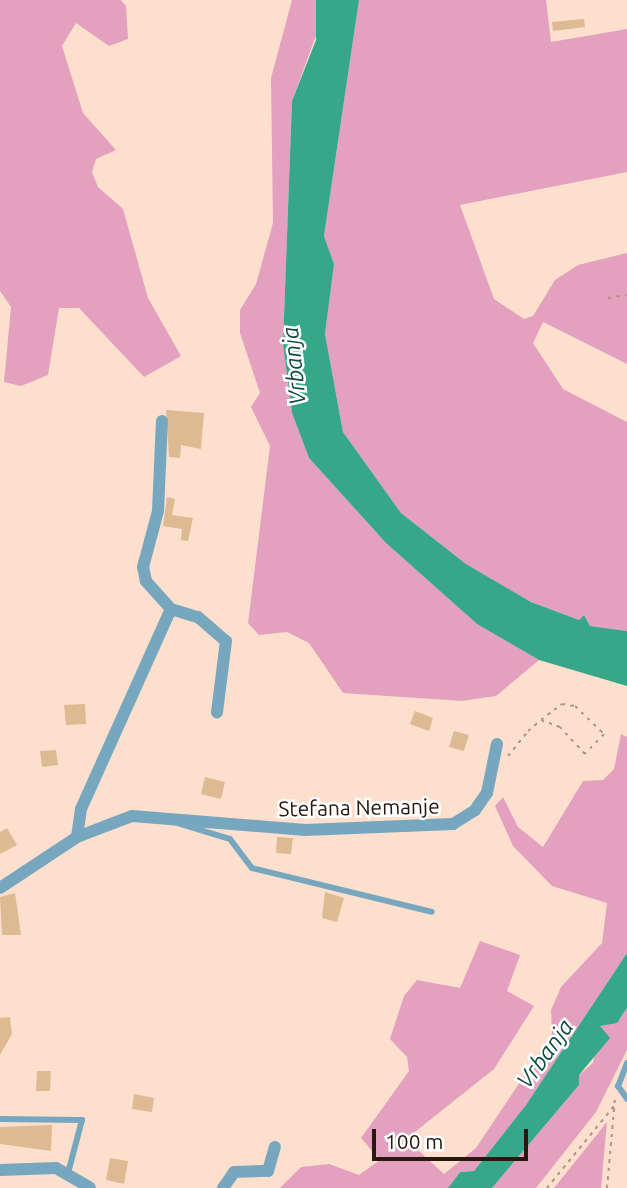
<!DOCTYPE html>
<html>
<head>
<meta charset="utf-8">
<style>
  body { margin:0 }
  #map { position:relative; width:627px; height:1188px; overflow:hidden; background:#fddfce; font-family:Ubuntu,sans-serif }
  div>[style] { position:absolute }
  .green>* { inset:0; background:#e4a0bf }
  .water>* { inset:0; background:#36a889 }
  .building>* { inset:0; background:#ddba92 }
  .path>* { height:2px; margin-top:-1px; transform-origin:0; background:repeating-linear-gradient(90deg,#ae9586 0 3.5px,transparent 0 8.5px) }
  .service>* { height:6px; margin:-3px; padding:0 3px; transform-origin:3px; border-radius:3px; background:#76a7bf }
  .minor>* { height:12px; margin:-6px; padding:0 6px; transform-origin:6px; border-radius:6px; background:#76a7bf }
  span { translate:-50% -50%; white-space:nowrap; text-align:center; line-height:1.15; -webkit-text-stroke:5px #fff; paint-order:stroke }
  .street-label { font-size:21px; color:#29180d }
  .water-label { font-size:23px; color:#0d4d3d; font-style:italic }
  .scale { position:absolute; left:372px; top:1129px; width:156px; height:32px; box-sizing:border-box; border:4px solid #29180d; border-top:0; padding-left:9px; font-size:21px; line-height:24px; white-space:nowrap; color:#29180d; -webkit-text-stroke:5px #fff; paint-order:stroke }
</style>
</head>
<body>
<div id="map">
  <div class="green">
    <i style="clip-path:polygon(0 0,121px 0,126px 6px,128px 39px,109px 46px,76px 23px,62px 46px,83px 113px,116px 150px,96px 159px,92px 172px,98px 187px,123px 209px,148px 298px,181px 356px,144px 377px,79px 308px,59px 308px,48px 375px,21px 386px,4px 382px,11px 307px,0 291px)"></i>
    <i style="clip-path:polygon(292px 0,316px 0,319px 27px,292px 101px,283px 344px,292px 413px,309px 458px,386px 543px,477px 624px,539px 660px,496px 696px,462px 701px,343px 693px,309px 643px,287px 632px,259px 635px,248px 623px,270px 446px,251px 407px,260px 393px,240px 333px,240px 310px,256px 284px,273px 223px,271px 78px)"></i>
    <i style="clip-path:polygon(359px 0,546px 0,551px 42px,627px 29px,627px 172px,460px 205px,494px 299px,524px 319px,533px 316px,555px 280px,578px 265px,627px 253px,627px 364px,543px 322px,533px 343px,563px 389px,627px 422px,627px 631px,590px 626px,584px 615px,579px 620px,531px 602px,466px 564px,401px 513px,343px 432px,325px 334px,334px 264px,324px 236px)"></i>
    <i style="clip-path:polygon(621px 734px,627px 737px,627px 953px,526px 1105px,474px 1171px,460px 1172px,448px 1188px,280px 1188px,301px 1167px,329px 1164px,359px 1175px,380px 1160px,361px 1138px,409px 1071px,407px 1057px,390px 1039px,404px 996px,417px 980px,460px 988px,480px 941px,520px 955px,507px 991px,534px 1006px,494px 1069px,406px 1139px,444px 1174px,476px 1148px,552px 1034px,551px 1010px,561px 987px,602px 943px,607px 903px,552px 886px,513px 846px,495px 806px,503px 797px,518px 827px,543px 847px,583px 781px,603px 780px,614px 769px)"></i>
    <i style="clip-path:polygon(627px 1008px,627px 1050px,596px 1112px,536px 1188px,492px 1188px,579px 1085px,579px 1075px,593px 1063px,600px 1026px,620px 1019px)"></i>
    <i style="clip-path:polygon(607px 1122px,601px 1188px,554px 1188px)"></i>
  </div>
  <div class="water">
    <i style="clip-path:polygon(316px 0,359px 0,324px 236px,334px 264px,325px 334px,343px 432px,401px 513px,466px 564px,531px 602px,579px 620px,584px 615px,590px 626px,627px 631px,627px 686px,539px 660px,477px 624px,386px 543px,309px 458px,292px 413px,283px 344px,292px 101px,316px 40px)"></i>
    <i style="clip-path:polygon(627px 953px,627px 1008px,617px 1023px,600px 1026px,610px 1038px,579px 1075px,579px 1085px,492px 1188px,448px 1188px,460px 1172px,474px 1171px,526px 1105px)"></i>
  </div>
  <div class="building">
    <i style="clip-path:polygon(584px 19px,585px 27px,553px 31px,552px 22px)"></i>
    <i style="clip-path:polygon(166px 410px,204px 413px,201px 449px,181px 445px,180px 458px,169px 457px)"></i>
    <i style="clip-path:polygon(167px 497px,175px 499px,172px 515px,193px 518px,188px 541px,181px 540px,182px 529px,163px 526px)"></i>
    <i style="clip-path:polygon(85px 704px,86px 724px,66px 725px,64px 705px)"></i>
    <i style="clip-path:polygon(415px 711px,433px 718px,429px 731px,410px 724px)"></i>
    <i style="clip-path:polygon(454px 731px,469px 735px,464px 751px,449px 747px)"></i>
    <i style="clip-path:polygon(56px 750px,58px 765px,42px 767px,40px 751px)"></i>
    <i style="clip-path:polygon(205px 777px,225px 782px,221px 799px,201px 794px)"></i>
    <i style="clip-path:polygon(7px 828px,17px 845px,0 854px,0 832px)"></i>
    <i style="clip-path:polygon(277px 837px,293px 838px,291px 854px,276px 853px)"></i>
    <i style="clip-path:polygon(325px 892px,344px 898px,337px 922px,322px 918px)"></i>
    <i style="clip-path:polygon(15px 893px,21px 935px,2px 935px,0 897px)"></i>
    <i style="clip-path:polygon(10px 1017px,12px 1034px,0 1055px,0 1018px)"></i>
    <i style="clip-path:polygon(37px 1071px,51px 1071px,50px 1091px,36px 1091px)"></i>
    <i style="clip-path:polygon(134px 1094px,154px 1098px,152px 1112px,132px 1109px)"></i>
    <i style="clip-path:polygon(52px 1125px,51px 1151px,0 1144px,0 1127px)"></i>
    <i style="clip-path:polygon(110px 1158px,128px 1161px,124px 1184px,106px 1180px)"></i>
  </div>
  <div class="path">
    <i style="left:608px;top:298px;width:19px;rotate:-9deg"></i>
    <i style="left:508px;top:756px;width:32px;rotate:-51deg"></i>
    <i style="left:528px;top:731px;width:17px;rotate:-40deg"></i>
    <i style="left:541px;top:720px;width:16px;rotate:-38deg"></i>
    <i style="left:554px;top:710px;width:10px;rotate:-37deg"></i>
    <i style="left:562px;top:704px;width:13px;rotate:9deg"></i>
    <i style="left:575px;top:706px;width:40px;rotate:44deg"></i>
    <i style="left:604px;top:734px;width:28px;rotate:134deg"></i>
    <i style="left:585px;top:754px;width:37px;rotate:-133deg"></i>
    <i style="left:560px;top:727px;width:20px;rotate:-160deg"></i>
    <i style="left:547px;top:1188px;width:106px;rotate:-50.7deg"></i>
    <i style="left:607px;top:1188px;width:90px;rotate:-84.9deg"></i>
  </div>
  <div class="service">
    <i style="left:177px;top:823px;width:55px;rotate:16.8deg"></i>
    <i style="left:230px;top:839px;width:36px;rotate:53deg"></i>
    <i style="left:252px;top:868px;width:185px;rotate:13.7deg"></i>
    <i style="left:627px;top:1063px;width:25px;rotate:111deg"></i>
    <i style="left:618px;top:1086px;width:16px;rotate:55deg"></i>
    <i style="left:0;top:1119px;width:82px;rotate:0.7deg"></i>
    <i style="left:82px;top:1120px;width:55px;rotate:104.8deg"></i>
  </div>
  <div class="minor">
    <i style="left:171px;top:609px;width:28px;rotate:17deg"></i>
    <i style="left:198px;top:617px;width:37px;rotate:41deg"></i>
    <i style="left:226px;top:641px;width:72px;rotate:97.2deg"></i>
    <i style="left:77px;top:837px;width:28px;rotate:-82deg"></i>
    <i style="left:81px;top:809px;width:219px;rotate:-65.8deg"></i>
    <i style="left:171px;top:609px;width:38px;rotate:-132deg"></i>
    <i style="left:146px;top:581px;width:14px;rotate:-102deg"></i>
    <i style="left:143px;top:567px;width:58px;rotate:-75deg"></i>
    <i style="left:158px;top:511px;width:90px;rotate:-87.5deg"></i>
    <i style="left:0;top:888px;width:92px;rotate:-33.5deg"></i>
    <i style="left:77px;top:837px;width:59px;rotate:-20.9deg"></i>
    <i style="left:132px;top:816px;width:174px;rotate:4.6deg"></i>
    <i style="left:305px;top:830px;width:148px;rotate:-2.3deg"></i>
    <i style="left:453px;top:824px;width:26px;rotate:-32deg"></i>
    <i style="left:475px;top:810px;width:21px;rotate:-55deg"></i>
    <i style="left:487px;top:793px;width:50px;rotate:-78.5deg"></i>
    <i style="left:0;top:1170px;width:56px;rotate:-2deg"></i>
    <i style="left:56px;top:1168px;width:39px;rotate:30deg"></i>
    <i style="left:223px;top:1188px;width:19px;rotate:-55deg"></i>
    <i style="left:234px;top:1172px;width:34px;rotate:-2deg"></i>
    <i style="left:268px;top:1171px;width:25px;rotate:-74deg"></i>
  </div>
  <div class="street-label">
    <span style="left:359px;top:807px;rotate:-1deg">Stefana Nemanje</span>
  </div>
  <div class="water-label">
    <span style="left:294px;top:366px;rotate:-96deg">Vrbanja</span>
    <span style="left:545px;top:1054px;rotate:-54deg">Vrbanja</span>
  </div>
  <div class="scale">100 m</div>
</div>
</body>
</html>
